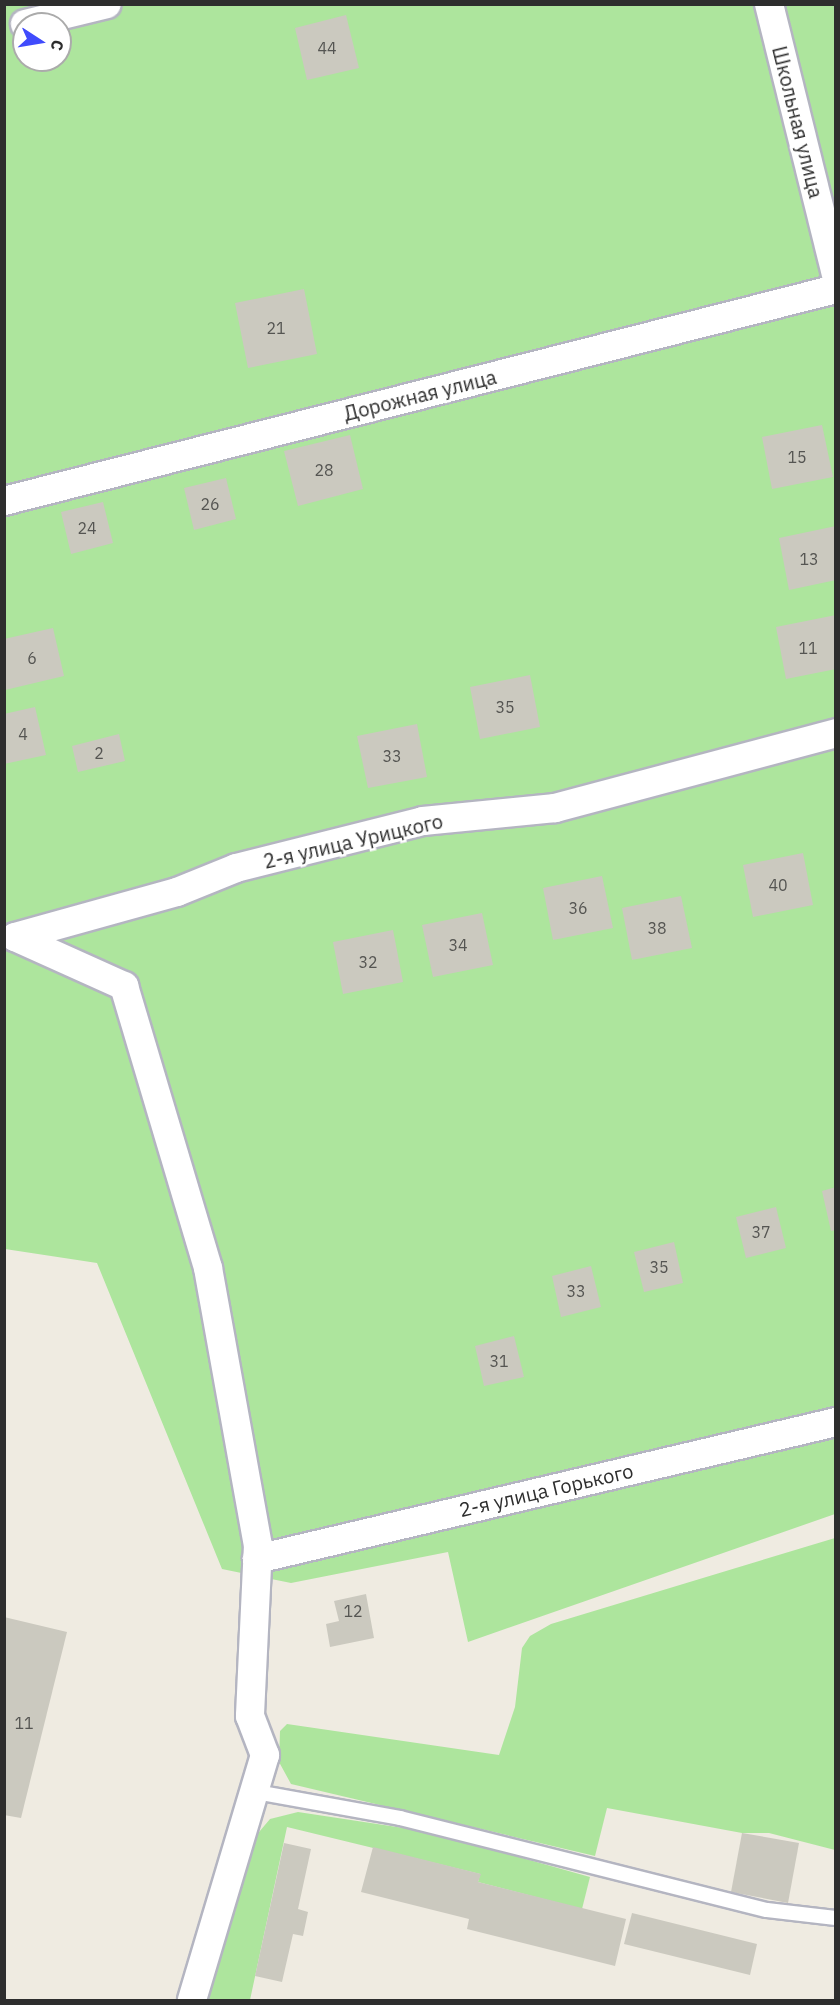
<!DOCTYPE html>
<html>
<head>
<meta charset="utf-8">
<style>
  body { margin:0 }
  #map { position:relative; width:840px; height:2005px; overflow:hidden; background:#efebe1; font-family:"IBM Plex Sans",sans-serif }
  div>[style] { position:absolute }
  .green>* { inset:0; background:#ade59d }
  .building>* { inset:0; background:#cbc9bf }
  .roads { filter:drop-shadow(2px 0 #b4b5c1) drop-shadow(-2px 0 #b4b5c1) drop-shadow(0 2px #b4b5c1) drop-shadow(0 -2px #b4b5c1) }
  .lane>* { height:14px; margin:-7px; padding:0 7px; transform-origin:7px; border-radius:7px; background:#fff }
  .street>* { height:28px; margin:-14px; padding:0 14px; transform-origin:14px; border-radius:14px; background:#fff }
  span { translate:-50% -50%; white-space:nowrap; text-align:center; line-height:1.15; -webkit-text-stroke:5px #fff; paint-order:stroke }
  .number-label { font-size:16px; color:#555552 }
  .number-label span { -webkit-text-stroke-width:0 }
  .street-label { font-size:20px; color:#2e2e2e }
  .frame { position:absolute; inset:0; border:6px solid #2e2e2e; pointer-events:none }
  .north { position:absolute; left:12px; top:12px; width:60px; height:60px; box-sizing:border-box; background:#fff; border:2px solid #ababab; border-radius:50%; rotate:102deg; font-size:16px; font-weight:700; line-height:24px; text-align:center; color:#2e2e2e }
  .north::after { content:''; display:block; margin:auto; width:21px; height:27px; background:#404bfc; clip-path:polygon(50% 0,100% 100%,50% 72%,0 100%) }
</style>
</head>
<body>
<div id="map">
  <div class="green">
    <i style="clip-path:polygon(evenodd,5px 5px,835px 5px,835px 1514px,468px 1642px,448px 1552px,291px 1583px,222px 1569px,97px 1263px,5px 1249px,5px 5px,24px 24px,60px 24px,60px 60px,24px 60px,24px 24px)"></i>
    <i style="clip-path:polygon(835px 1538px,835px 1850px,769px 1833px,742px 1833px,607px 1808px,595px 1856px,291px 1784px,279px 1762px,280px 1731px,287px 1724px,499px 1755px,515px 1707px,522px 1648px,530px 1636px,551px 1624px)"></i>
    <i style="clip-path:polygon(298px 1812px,430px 1832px,590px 1877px,582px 1909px,478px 1882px,480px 1874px,287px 1827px,250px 2000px,203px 2000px,254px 1838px,270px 1819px)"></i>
  </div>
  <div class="building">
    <i style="clip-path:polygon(346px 15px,359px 68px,307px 80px,295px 28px)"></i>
    <i style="clip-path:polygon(304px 289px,317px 354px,248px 368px,235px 303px)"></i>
    <i style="clip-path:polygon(822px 425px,833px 477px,772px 489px,762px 437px)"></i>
    <i style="clip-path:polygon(350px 435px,363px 489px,298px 506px,284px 451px)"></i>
    <i style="clip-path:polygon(226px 478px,236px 519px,194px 530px,184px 488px)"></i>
    <i style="clip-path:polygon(103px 502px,113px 543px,71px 554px,61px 512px)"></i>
    <i style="clip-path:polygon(836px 526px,836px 580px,789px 590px,779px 538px)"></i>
    <i style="clip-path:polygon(836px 615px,836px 669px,786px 679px,776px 627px)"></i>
    <i style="clip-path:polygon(53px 628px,64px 676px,5px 690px,4px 639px)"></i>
    <i style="clip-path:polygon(530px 675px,540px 727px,480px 739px,470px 687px)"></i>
    <i style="clip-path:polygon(35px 707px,46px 755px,4px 764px,4px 714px)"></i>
    <i style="clip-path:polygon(417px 724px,427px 777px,368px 788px,357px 736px)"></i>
    <i style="clip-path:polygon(119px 734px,125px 761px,78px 772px,72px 746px)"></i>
    <i style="clip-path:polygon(803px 853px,813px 905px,753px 917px,743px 865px)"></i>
    <i style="clip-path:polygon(602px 876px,613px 928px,553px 940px,543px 888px)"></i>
    <i style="clip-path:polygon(681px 896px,692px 948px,632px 960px,622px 908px)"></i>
    <i style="clip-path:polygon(482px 913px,493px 965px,433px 977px,422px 925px)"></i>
    <i style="clip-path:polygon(393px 930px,403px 982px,343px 994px,333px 942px)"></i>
    <i style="clip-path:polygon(836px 1187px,836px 1230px,831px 1231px,822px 1191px)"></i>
    <i style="clip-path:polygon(776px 1207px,786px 1248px,746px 1258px,736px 1217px)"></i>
    <i style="clip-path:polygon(674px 1242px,683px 1283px,644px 1292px,634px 1252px)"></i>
    <i style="clip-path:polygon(591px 1266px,601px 1307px,561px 1317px,552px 1276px)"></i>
    <i style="clip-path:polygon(514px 1336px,524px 1377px,484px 1386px,475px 1346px)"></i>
    <i style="clip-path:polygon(366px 1594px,374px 1638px,330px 1647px,326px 1624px,339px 1621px,334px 1601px)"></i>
    <i style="clip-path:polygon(4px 1617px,67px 1632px,21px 1818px,4px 1815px)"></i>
    <i style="clip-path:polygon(742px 1833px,799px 1843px,788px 1903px,731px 1892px)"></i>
    <i style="clip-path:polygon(284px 1843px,311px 1849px,298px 1909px,308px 1912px,303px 1936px,293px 1934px,282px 1982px,255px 1976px)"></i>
    <i style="clip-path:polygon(373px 1847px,481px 1874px,478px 1882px,626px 1919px,615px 1966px,467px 1929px,469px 1919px,361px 1892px)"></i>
    <i style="clip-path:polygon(632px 1913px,757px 1944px,750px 1975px,624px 1944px)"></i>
  </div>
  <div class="roads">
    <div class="lane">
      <i style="left:256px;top:1792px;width:146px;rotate:10.2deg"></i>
      <i style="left:400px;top:1818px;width:378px;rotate:14.1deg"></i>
      <i style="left:767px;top:1910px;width:69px;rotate:6.6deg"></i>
    </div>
    <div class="street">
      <i style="left:769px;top:4px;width:279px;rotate:76.1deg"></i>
      <i style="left:25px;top:24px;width:84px;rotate:-13.7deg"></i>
      <i style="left:4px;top:501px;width:859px;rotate:-14.3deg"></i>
      <i style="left:15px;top:937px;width:120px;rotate:24.2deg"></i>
      <i style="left:124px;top:986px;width:294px;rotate:73.4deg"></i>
      <i style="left:208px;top:1268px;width:281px;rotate:79.8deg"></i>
      <i style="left:258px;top:1545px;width:171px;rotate:92.7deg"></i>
      <i style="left:250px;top:1716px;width:42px;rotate:69deg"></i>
      <i style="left:265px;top:1755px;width:256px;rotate:106.6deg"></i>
      <i style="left:15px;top:937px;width:168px;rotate:-15.5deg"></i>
      <i style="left:177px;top:892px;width:64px;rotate:-22.1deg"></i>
      <i style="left:236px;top:868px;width:193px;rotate:-14.1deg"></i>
      <i style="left:423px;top:821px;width:133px;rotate:-5.6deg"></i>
      <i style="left:555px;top:808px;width:291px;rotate:-14.9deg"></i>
      <i style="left:257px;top:1559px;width:595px;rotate:-13.31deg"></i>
    </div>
  </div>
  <div class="number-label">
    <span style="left:327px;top:48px">44</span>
    <span style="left:276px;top:328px">21</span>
    <span style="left:797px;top:457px">15</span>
    <span style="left:324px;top:470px">28</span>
    <span style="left:210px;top:504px">26</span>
    <span style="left:87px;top:528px">24</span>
    <span style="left:809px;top:559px">13</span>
    <span style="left:808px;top:648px">11</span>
    <span style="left:32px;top:658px">6</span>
    <span style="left:505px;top:707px">35</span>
    <span style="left:23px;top:734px">4</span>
    <span style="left:99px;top:753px">2</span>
    <span style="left:392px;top:756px">33</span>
    <span style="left:778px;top:885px">40</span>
    <span style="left:578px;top:908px">36</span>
    <span style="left:657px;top:928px">38</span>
    <span style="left:458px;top:945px">34</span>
    <span style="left:368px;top:962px">32</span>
    <span style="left:761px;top:1232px">37</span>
    <span style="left:659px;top:1267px">35</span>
    <span style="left:576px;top:1291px">33</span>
    <span style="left:499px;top:1361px">31</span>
    <span style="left:353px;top:1611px">12</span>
    <span style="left:24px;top:1723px">11</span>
  </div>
  <div class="street-label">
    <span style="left:798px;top:122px;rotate:76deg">Школьная улица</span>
    <span style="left:420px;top:395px;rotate:-14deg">Дорожная улица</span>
    <span style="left:353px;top:841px;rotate:-13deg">2-я улица Урицкого</span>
    <span style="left:546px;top:1490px;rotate:-13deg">2-я улица Горького</span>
  </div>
  <div class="frame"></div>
  <div class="north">С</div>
</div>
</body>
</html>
